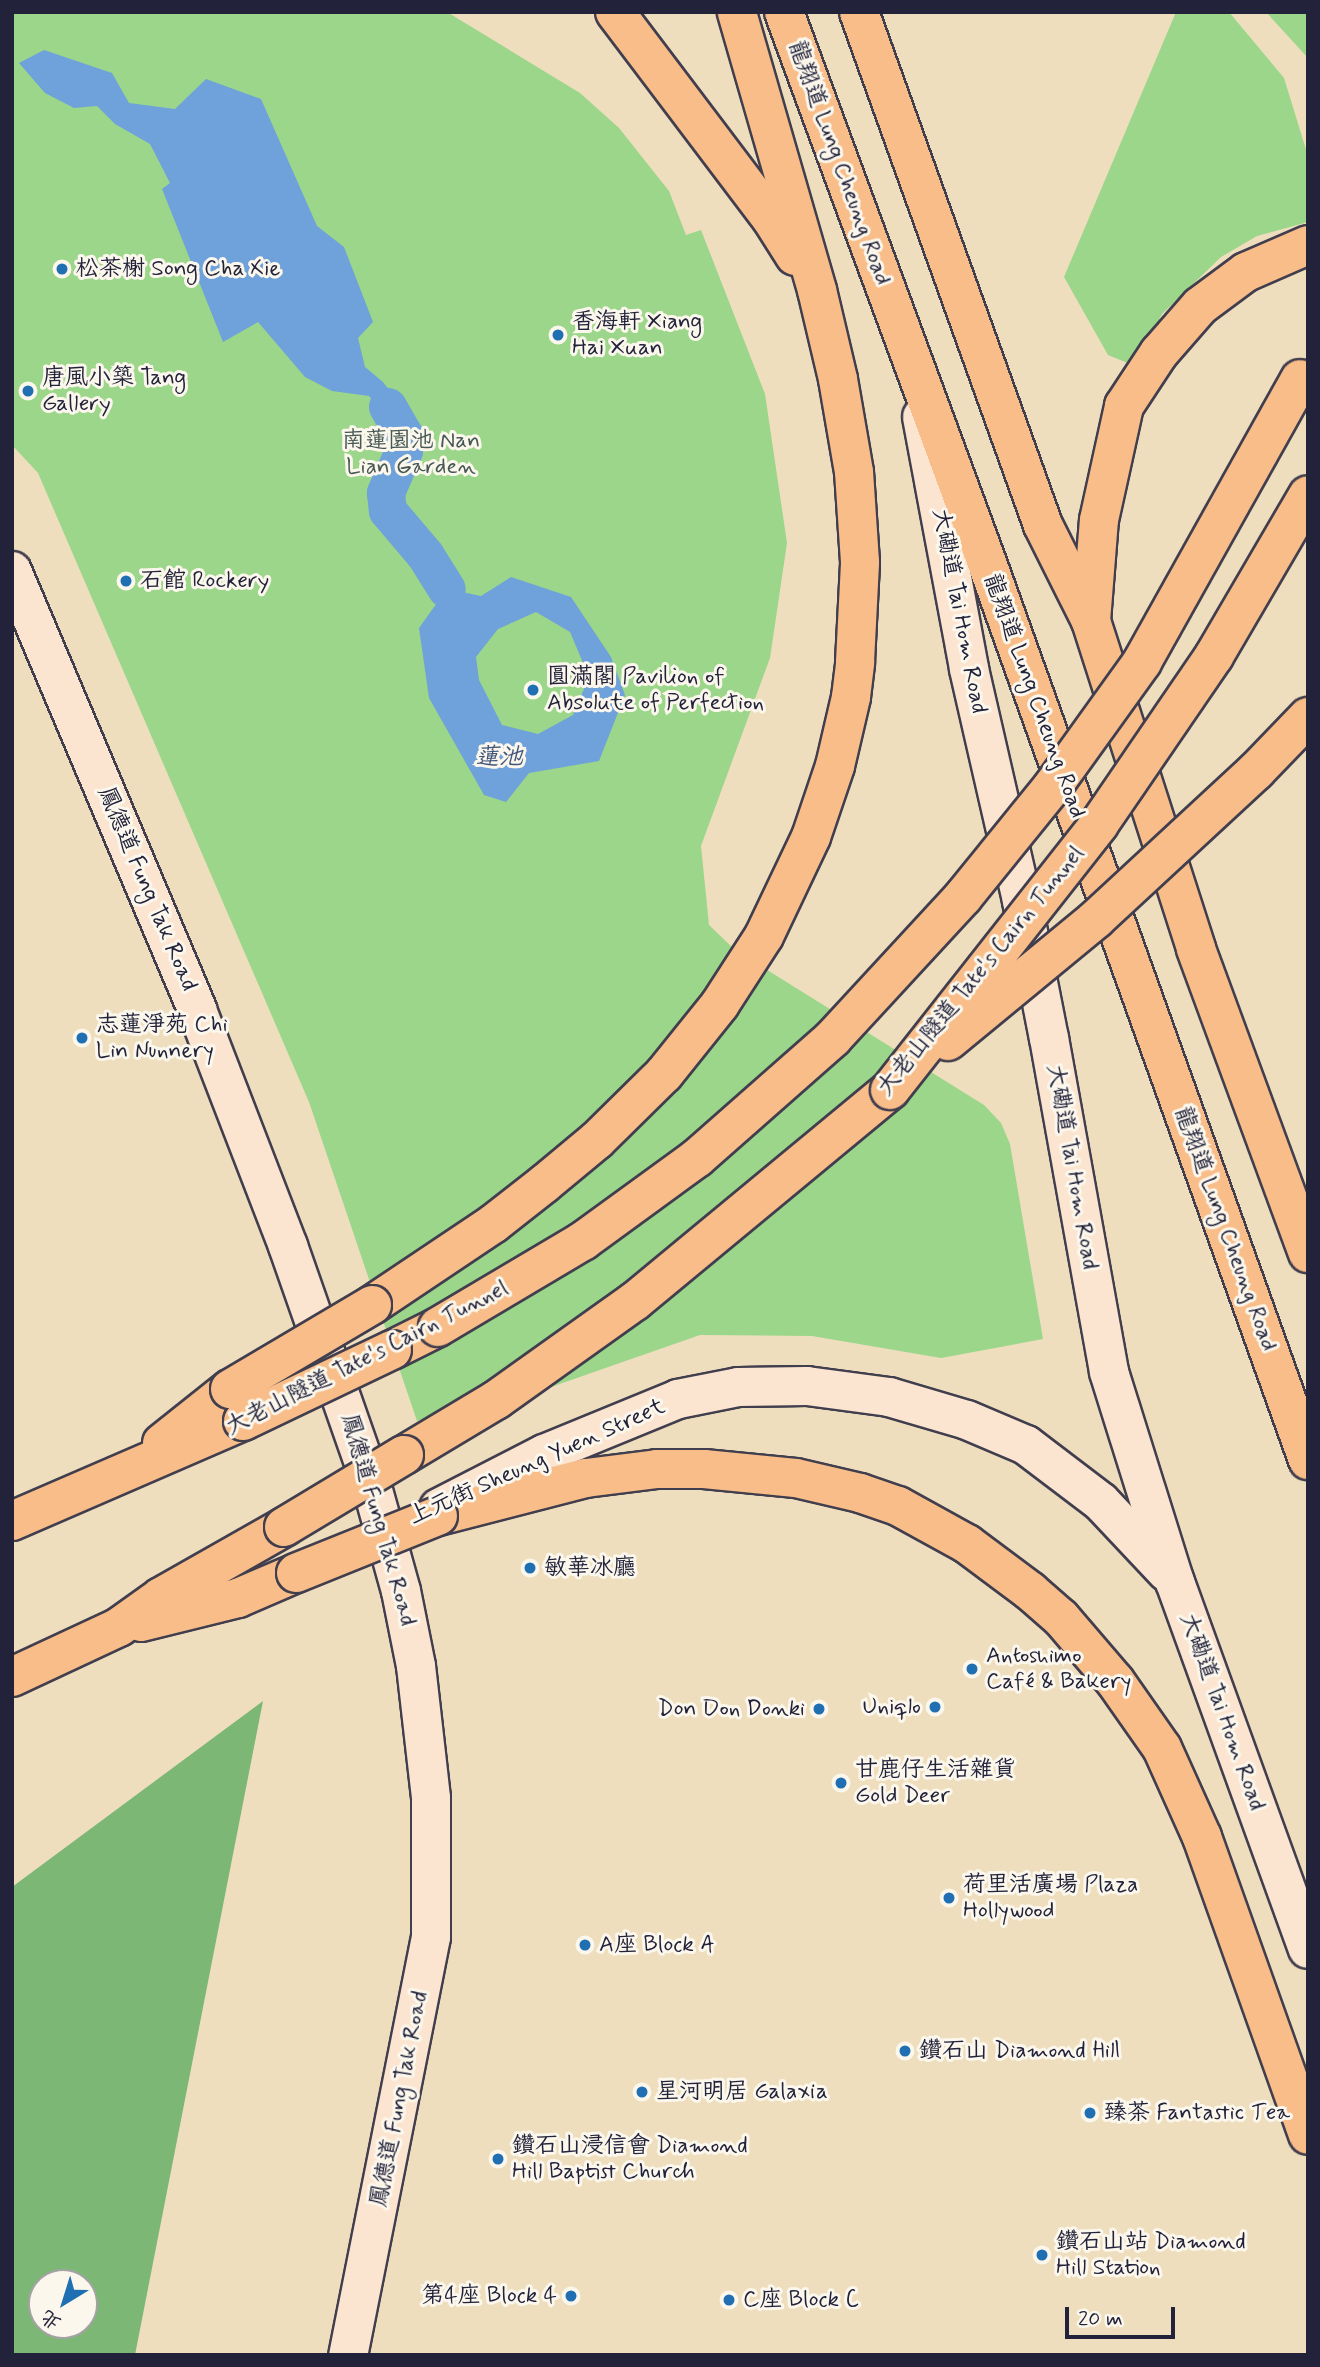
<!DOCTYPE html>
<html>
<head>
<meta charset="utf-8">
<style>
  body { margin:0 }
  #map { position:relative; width:1320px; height:2367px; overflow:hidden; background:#eedebd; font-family:Mynerve,"LXGW WenKai TC",sans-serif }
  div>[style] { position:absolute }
  .green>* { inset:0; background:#9bd68a }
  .forest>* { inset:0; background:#7cb776 }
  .water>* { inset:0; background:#6fa1da }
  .canal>* { height:38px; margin:-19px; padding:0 19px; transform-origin:19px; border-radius:19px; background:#6fa1da }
  .roads { filter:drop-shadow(2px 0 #413e4e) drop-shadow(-2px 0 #413e4e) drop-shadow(0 2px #413e4e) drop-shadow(0 -2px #413e4e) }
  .secondary>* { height:38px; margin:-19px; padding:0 19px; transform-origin:19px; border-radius:19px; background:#fce5d0 }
  .highway>* { height:38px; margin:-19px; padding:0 19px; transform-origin:19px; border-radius:19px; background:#f8bd89 }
  .bridges { filter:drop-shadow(2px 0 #413e4e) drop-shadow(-2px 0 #413e4e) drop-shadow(0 2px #413e4e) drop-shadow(0 -2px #413e4e) }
  .highway-bridge>* { height:38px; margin:-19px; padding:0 19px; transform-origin:19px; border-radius:19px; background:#f8bd89 }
  .dots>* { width:19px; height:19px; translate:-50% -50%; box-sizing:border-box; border:4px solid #fbf7ec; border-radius:50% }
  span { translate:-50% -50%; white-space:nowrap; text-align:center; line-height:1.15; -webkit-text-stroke:6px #fbf7ec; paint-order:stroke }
  .street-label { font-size:23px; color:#22223b }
  .poi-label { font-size:23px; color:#22223b }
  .left { translate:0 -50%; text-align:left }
  .right { translate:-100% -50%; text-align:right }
  .park-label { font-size:23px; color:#465853 }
  .water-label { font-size:24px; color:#41557b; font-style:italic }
  .frame { position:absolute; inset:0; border:14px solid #22223b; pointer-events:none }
  .north { position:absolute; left:28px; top:2269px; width:70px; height:70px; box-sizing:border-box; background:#fbf7ec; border:2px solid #a4a2a5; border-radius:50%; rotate:218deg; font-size:19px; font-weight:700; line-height:28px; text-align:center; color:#22223b }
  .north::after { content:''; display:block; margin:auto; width:24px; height:32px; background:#1f6fb2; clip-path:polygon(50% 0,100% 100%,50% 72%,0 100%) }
  .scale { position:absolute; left:1065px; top:2307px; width:110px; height:32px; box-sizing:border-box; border:4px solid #22223b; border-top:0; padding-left:9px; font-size:21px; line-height:24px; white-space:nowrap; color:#22223b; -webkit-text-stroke:5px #fbf7ec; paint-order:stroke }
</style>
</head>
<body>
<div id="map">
  <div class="green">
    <i style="clip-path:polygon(12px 12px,447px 12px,580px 93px,619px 128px,669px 191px,686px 235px,701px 230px,765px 394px,787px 543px,770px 658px,701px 846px,709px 925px,735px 950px,984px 1105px,1001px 1123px,1010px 1144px,1043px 1339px,941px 1358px,812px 1336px,700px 1335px,456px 1420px,451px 1409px,417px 1421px,309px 1102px,38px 473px,12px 445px)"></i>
    <i style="clip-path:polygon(1176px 12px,1229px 12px,1284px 78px,1308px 156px,1308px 222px,1257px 236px,1221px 257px,1162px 314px,1135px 366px,1108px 355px,1064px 277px)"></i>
    <i style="clip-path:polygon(1266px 12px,1308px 14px,1308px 58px)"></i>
  </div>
  <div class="forest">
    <i style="clip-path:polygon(evenodd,263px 1701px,135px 2355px,12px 2355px,12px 1887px,263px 1701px,42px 2283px,84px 2283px,84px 2325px,42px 2325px,42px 2283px)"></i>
  </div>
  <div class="water">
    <i style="clip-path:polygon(44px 50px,112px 73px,129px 103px,175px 109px,206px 79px,261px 99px,317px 226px,344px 247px,373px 322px,358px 338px,365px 367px,383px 382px,399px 403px,381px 410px,369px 396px,332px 391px,305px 377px,258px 322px,223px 342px,162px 189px,170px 183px,150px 144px,115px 124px,97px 106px,74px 108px,45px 93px,19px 63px)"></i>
    <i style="clip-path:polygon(evenodd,511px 577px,571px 597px,611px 657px,625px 695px,599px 761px,529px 773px,506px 802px,484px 795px,429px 698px,419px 628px,447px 589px,481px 596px,511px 577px,536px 612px,570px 632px,589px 677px,573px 715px,538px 734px,502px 725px,479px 680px,476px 657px,498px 629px,536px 612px)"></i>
  </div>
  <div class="canal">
    <i style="left:388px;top:407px;width:34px;rotate:60deg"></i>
    <i style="left:405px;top:436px;width:15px;rotate:94deg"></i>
    <i style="left:404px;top:451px;width:46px;rotate:113.2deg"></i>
    <i style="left:386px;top:493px;width:18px;rotate:84deg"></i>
    <i style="left:388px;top:511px;width:59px;rotate:49.8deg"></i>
    <i style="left:426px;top:556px;width:39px;rotate:58deg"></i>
  </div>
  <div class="roads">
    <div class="secondary">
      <i style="left:922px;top:417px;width:256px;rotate:79.4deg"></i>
      <i style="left:969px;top:669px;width:238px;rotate:77.1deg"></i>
      <i style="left:1022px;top:901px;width:140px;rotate:78.9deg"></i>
      <i style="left:1049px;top:1038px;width:339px;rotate:79.8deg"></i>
      <i style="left:1109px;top:1372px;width:220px;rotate:72.6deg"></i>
      <i style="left:1175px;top:1582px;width:390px;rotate:70.1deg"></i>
      <i style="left:12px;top:571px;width:476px;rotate:67.1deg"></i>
      <i style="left:197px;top:1010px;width:253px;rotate:68.9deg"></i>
      <i style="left:288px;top:1246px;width:251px;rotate:70.7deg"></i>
      <i style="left:371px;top:1483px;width:112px;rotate:74.5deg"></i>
      <i style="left:401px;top:1591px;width:76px;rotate:78.7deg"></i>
      <i style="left:416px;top:1666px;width:133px;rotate:83.5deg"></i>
      <i style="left:431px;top:1798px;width:139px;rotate:90deg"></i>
      <i style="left:431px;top:1937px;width:426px;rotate:101.2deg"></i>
      <i style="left:439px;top:1508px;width:118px;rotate:-27.2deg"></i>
      <i style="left:544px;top:1454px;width:145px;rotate:-22.3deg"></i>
      <i style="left:678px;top:1399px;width:61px;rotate:-11.3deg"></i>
      <i style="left:738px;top:1387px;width:69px;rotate:-0.8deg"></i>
      <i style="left:807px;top:1386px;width:83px;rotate:7.6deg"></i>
      <i style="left:889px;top:1397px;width:81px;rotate:16.4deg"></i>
      <i style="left:967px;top:1420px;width:64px;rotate:23deg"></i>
      <i style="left:1026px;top:1445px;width:94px;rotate:37.2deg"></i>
      <i style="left:1101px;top:1502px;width:96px;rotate:46.7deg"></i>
    </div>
    <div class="highway">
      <i style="left:615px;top:12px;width:258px;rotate:52.9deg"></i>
      <i style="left:771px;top:218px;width:45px;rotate:57.7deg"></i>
      <i style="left:784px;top:12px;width:584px;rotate:69.77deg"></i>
      <i style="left:986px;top:560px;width:956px;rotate:70.31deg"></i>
      <i style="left:859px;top:12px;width:545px;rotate:70.27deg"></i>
      <i style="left:1043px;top:525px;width:107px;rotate:63.4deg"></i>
      <i style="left:1091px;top:621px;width:344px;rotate:72.2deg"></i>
      <i style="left:1196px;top:949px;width:324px;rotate:69.8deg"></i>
      <i style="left:1091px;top:621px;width:101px;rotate:-85.5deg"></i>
      <i style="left:1099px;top:520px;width:117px;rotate:-77.6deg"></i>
      <i style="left:1124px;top:406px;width:64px;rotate:-56.6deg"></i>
      <i style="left:1159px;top:353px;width:62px;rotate:-48.9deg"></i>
      <i style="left:1200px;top:306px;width:57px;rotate:-36.5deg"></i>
      <i style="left:1246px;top:272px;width:68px;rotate:-23.5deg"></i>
      <i style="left:372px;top:1305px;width:146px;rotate:-33.8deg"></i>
      <i style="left:493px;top:1224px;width:65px;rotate:-38.1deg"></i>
      <i style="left:544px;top:1184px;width:69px;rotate:-39.7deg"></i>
      <i style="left:597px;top:1140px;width:94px;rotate:-44.6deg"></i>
      <i style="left:664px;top:1074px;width:90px;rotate:-51.3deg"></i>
      <i style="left:720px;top:1004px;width:81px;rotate:-57.1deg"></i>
      <i style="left:764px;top:936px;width:110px;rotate:-64.6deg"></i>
      <i style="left:811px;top:837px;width:75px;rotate:-71.3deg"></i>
      <i style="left:835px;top:766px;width:71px;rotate:-76.9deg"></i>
      <i style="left:851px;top:697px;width:35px;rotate:-83deg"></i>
      <i style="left:855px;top:662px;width:100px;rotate:-87.1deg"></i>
      <i style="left:860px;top:562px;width:90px;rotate:-93.8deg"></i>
      <i style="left:854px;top:472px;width:94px;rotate:-99.8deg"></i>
      <i style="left:838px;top:379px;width:91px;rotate:-103.3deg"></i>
      <i style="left:817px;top:290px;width:289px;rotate:-106.1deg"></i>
      <i style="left:392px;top:1350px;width:51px;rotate:-26.6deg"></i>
      <i style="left:162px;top:1443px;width:87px;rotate:-38.5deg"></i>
      <i style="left:404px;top:1455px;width:107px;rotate:-30.9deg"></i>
      <i style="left:496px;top:1400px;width:171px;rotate:-35.5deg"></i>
      <i style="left:635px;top:1301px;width:331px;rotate:-39.6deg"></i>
      <i style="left:438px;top:1516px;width:153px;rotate:-14.4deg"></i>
      <i style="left:586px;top:1478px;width:72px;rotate:-7.2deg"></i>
      <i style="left:657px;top:1469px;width:47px"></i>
      <i style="left:704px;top:1469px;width:92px;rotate:5.6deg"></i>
      <i style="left:796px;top:1478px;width:66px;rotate:13.2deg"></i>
      <i style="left:860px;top:1493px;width:40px;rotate:18.9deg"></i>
      <i style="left:898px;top:1506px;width:79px;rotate:28.8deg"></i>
      <i style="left:967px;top:1544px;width:79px;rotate:36.7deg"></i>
      <i style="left:1030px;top:1591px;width:41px;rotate:41.1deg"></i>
      <i style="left:1061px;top:1618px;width:83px;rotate:49.4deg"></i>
      <i style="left:1115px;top:1681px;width:82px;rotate:55deg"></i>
      <i style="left:1162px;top:1748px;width:98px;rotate:65.8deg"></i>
      <i style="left:1202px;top:1837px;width:316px;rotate:70.4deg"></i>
      <i style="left:12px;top:1521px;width:252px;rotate:-23.4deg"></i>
      <i style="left:141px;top:1622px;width:100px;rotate:-13.9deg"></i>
      <i style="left:238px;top:1598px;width:63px;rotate:-23.3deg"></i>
      <i style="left:12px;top:1677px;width:118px;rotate:-25deg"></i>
      <i style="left:119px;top:1627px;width:52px;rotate:-35.5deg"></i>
      <i style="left:161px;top:1597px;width:142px;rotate:-29.6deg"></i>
    </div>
  </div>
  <div class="bridges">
    <div class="highway-bridge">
      <i style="left:948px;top:1041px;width:192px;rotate:-39.5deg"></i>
      <i style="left:1096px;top:919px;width:218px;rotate:-42.8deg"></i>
      <i style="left:1256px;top:771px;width:75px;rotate:-46.1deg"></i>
      <i style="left:890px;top:1090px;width:338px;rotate:-51.8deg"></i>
      <i style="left:1099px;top:824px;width:204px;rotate:-55.6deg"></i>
      <i style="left:1214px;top:656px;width:186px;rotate:-59.7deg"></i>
      <i style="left:438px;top:1327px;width:169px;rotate:-30.7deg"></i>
      <i style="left:583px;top:1241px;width:141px;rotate:-36.1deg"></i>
      <i style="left:697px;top:1158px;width:181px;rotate:-41.4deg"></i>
      <i style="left:833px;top:1038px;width:192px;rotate:-47.3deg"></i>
      <i style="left:963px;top:897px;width:143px;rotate:-51deg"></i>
      <i style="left:1053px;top:786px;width:153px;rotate:-54.3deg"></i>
      <i style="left:1142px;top:662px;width:324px;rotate:-60.8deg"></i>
      <i style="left:230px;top:1389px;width:165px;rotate:-30.6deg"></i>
      <i style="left:243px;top:1421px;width:165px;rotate:-25.5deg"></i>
      <i style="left:284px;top:1527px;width:140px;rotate:-31deg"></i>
      <i style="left:296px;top:1573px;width:153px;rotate:-21.9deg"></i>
    </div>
  </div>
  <div class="dots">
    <i style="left:62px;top:269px;background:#1f6fb2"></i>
    <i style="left:558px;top:335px;background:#1f6fb2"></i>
    <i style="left:28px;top:391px;background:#1f6fb2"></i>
    <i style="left:126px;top:581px;background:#1f6fb2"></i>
    <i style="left:533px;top:690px;background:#1f6fb2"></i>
    <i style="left:82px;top:1038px;background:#1f6fb2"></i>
    <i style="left:530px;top:1568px;background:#1f6fb2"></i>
    <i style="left:972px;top:1669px;background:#1f6fb2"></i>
    <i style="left:935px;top:1707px;background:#1f6fb2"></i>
    <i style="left:819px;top:1709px;background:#1f6fb2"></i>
    <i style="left:841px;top:1783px;background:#1f6fb2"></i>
    <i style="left:949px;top:1898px;background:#1f6fb2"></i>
    <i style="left:585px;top:1945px;background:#1f6fb2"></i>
    <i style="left:905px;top:2051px;background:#1f6fb2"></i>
    <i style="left:642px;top:2092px;background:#1f6fb2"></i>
    <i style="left:1090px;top:2113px;background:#1f6fb2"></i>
    <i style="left:498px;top:2159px;background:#1f6fb2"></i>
    <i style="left:1042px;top:2255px;background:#1f6fb2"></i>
    <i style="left:571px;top:2296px;background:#1f6fb2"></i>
    <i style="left:729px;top:2300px;background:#1f6fb2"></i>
  </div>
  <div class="street-label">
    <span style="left:839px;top:163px;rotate:70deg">龍翔道 Lung Cheung Road</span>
    <span style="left:959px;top:611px;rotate:79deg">大磡道 Tai Hom Road</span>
    <span style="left:1034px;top:696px;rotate:70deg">龍翔道 Lung Cheung Road</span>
    <span style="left:147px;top:889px;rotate:67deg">鳳德道 Fung Tak Road</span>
    <span style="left:981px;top:971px;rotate:-51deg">大老山隧道 Tate's Cairn Tunnel</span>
    <span style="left:1072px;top:1167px;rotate:80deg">大磡道 Tai Hom Road</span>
    <span style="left:1225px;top:1229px;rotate:70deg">龍翔道 Lung Cheung Road</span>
    <span style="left:367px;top:1358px;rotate:-27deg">大老山隧道 Tate's Cairn Tunnel</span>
    <span style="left:537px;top:1462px;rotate:-24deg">上元街 Sheung Yuen Street</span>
    <span style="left:378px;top:1520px;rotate:74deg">鳳德道 Fung Tak Road</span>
    <span style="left:1222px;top:1712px;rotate:70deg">大磡道 Tai Hom Road</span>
    <span style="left:400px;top:2099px;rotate:-79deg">鳳德道 Fung Tak Road</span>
  </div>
  <div class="poi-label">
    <span class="left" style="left:76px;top:269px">松茶榭 Song Cha Xie</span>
    <span class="left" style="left:572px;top:335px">香海軒 Xiang<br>Hai Xuan</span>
    <span class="left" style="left:42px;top:391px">唐風小築 Tang<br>Gallery</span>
    <span class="left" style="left:140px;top:581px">石館 Rockery</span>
    <span class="left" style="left:547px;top:690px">圓滿閣 Pavilion of<br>Absolute of Perfection</span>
    <span class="left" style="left:96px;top:1038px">志蓮淨苑 Chi<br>Lin Nunnery</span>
    <span class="left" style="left:544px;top:1568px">敏華冰廳</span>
    <span class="left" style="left:986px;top:1669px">Antoshimo<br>Café &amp; Bakery</span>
    <span class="right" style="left:921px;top:1707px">Uniqlo</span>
    <span class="right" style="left:805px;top:1709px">Don Don Donki</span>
    <span class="left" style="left:855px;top:1783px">甘鹿仔生活雜貨<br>Gold Deer</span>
    <span class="left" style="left:963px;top:1898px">荷里活廣場 Plaza<br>Hollywood</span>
    <span class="left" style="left:599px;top:1945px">A座 Block A</span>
    <span class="left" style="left:919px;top:2051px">鑽石山 Diamond Hill</span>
    <span class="left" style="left:656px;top:2092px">星河明居 Galaxia</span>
    <span class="left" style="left:1104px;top:2113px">臻茶 Fantastic Tea</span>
    <span class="left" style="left:512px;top:2159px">鑽石山浸信會 Diamond<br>Hill Baptist Church</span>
    <span class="left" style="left:1056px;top:2255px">鑽石山站 Diamond<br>Hill Station</span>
    <span class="right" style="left:557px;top:2296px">第4座 Block 4</span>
    <span class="left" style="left:743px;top:2300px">C座 Block C</span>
  </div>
  <div class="park-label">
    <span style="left:411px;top:454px">南蓮園池 Nan<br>Lian Garden</span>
  </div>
  <div class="water-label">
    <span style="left:499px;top:758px">蓮池</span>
  </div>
  <div class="frame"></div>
  <div class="north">北</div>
  <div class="scale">20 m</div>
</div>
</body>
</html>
